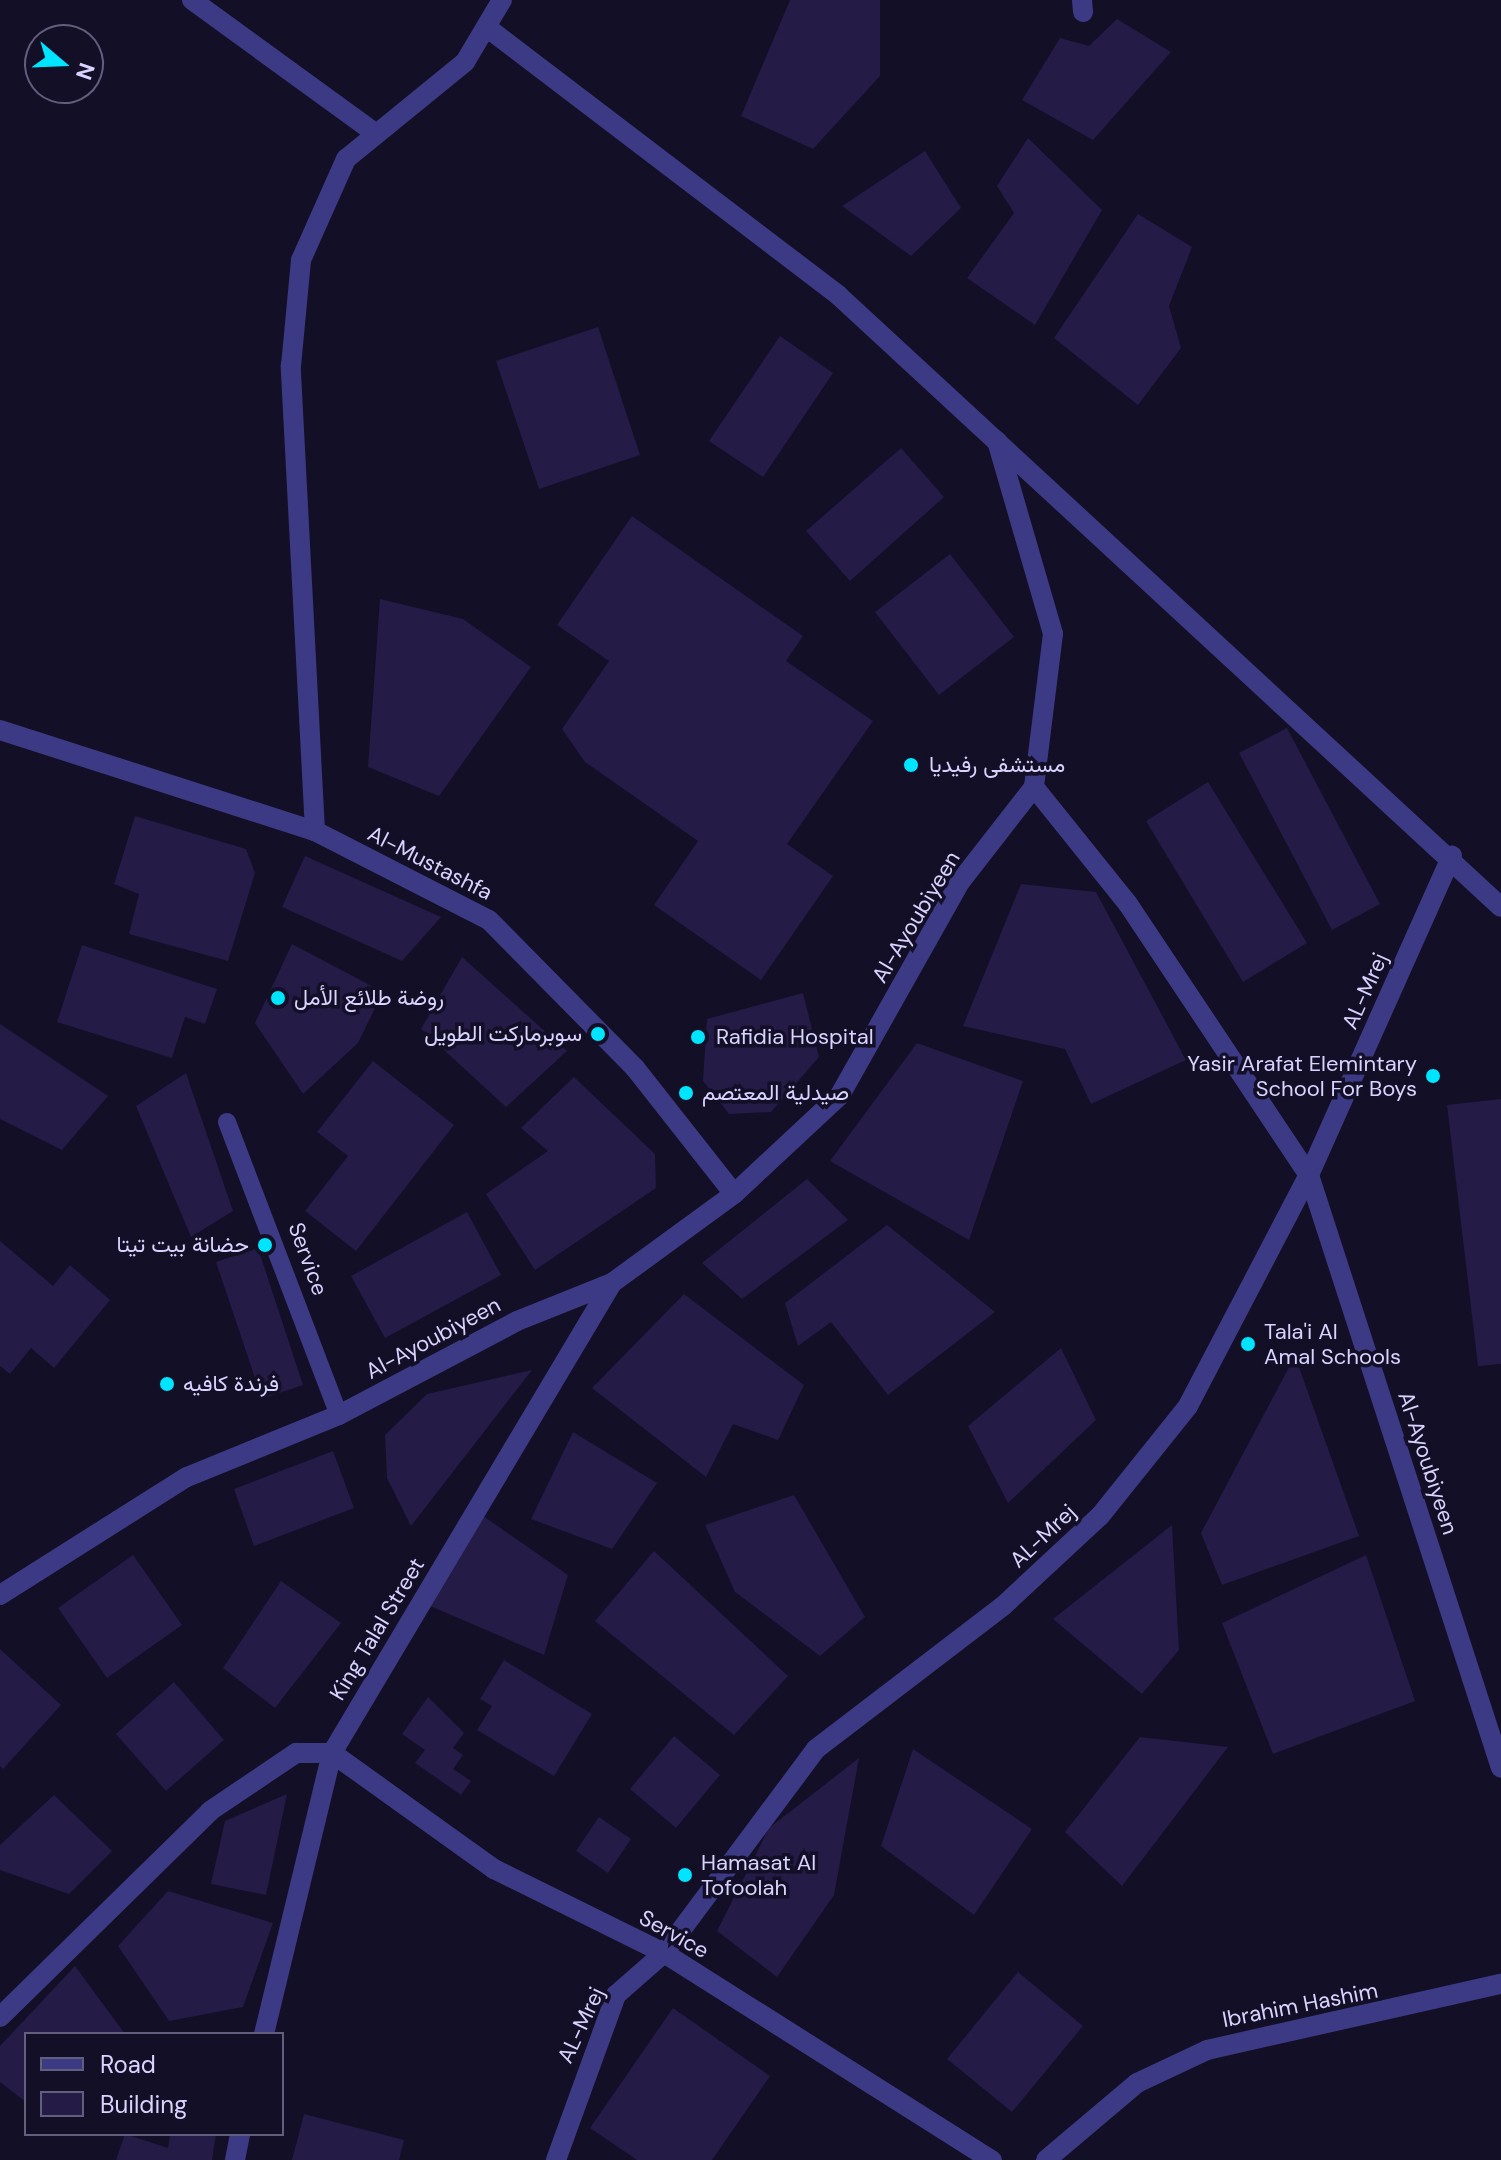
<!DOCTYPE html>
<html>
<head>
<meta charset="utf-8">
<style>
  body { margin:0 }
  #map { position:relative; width:1501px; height:2160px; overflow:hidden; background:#130f26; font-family:"DM Sans",Vazirmatn,sans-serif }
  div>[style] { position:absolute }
  .building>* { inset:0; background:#241b47 }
  .lane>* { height:18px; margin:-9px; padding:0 9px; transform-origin:9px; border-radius:9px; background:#3d3a85 }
  .street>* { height:20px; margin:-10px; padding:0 10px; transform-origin:10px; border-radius:10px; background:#3d3a85 }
  .dots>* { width:22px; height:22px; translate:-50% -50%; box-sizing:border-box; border:4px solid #130f26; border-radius:50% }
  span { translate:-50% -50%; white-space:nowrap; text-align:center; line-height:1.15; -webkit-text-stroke:7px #130f26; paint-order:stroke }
  .poi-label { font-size:22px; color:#d9d4ff }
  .left { translate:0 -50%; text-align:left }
  .right { translate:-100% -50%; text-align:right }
  .street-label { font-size:22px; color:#d9d4ff }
  .legend { position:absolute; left:24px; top:2032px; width:260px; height:104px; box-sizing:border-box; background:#130f26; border:2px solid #625e7d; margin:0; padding:10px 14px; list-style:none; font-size:24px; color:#d9d4ff }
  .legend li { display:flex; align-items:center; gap:16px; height:40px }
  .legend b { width:40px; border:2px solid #625e7d }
  .north { position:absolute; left:24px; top:24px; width:80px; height:80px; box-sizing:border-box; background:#130f26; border:2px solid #625e7d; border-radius:50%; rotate:109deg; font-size:22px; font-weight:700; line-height:32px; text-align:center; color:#d9d4ff }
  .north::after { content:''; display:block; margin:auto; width:28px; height:36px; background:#00e5ff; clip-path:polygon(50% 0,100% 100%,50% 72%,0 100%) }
</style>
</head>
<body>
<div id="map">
  <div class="building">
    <i style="clip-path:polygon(790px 0,880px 0,880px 76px,813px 149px,741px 116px)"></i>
    <i style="clip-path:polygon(1117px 19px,1171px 52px,1093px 140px,1022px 100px,1060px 38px,1089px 46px)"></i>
    <i style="clip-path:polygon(1028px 138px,1102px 210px,1035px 325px,967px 278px,1014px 213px,997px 186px)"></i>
    <i style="clip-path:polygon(925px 151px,961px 208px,911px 256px,842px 206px)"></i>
    <i style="clip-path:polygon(1138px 214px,1192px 247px,1169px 306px,1181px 348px,1138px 405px,1054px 338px)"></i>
    <i style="clip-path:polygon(598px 327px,640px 455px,539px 489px,496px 361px)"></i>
    <i style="clip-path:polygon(780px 336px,833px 373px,763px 477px,709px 441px)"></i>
    <i style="clip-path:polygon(901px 448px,944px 497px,850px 581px,806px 531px)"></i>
    <i style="clip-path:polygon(632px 516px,803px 636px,786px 661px,873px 721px,787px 844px,833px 876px,761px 980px,654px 905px,698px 841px,585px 762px,562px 729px,609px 661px,557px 625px)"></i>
    <i style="clip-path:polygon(950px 554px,1014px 637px,939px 695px,875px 612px)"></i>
    <i style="clip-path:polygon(380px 599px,463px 619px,531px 667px,439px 796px,368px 767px)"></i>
    <i style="clip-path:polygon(1287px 728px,1380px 904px,1332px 930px,1239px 753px)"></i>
    <i style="clip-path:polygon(1208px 782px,1307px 943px,1243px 982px,1146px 821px)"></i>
    <i style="clip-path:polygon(135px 816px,246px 849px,255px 873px,228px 961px,129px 934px,139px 894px,114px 884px)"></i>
    <i style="clip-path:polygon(305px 856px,441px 917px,402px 961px,282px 907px)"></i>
    <i style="clip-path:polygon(1021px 884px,1096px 892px,1186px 1060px,1091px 1104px,1065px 1049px,963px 1026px)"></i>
    <i style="clip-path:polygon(292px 944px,383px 992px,358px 1043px,303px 1094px,255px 1023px)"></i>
    <i style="clip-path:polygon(82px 945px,217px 989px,205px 1024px,185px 1017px,172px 1058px,57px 1022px)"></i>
    <i style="clip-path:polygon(462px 957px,567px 1051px,506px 1107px,421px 1029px)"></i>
    <i style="clip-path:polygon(803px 993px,819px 1057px,771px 1112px,729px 1114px,703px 1081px,707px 1019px)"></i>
    <i style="clip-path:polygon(0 1024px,108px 1096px,62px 1150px,0 1119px)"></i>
    <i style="clip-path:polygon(917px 1043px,1023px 1081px,969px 1240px,830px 1161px)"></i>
    <i style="clip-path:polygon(373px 1061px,454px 1125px,356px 1251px,305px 1211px,348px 1156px,317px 1132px)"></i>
    <i style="clip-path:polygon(186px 1073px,233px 1211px,191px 1237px,136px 1106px)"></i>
    <i style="clip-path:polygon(574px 1077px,655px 1154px,656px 1188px,535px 1270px,486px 1194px,548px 1151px,521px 1128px)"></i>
    <i style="clip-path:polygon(1501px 1099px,1501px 1364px,1478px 1366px,1447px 1105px)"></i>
    <i style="clip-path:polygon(807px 1179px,848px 1220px,742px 1299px,702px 1263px)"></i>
    <i style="clip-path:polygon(467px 1212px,501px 1275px,385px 1338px,351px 1276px)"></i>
    <i style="clip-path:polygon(887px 1225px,995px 1312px,888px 1395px,831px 1322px,798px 1346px,785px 1303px)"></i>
    <i style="clip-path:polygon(0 1241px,53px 1286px,70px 1265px,110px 1300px,54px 1368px,31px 1348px,10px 1374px,0 1366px)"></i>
    <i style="clip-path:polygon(258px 1248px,303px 1385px,262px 1399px,216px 1262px)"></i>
    <i style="clip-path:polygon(684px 1294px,804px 1385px,778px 1440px,733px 1424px,706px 1477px,592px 1388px)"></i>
    <i style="clip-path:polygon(1061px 1348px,1096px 1420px,1008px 1503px,968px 1426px)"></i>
    <i style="clip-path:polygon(1295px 1356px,1359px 1536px,1222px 1585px,1201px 1533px)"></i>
    <i style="clip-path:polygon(532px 1370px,411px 1526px,387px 1478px,385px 1435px,427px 1394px)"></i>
    <i style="clip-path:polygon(573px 1432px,657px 1483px,612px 1549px,531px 1519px)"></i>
    <i style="clip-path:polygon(333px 1451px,354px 1508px,254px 1546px,234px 1489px)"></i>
    <i style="clip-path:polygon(794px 1495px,865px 1617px,820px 1656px,735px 1592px,705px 1525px)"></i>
    <i style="clip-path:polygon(476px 1511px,568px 1575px,544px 1655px,421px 1602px)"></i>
    <i style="clip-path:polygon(1172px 1525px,1179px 1650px,1142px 1694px,1053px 1619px)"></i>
    <i style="clip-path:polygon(654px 1551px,788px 1676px,734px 1735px,595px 1621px)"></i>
    <i style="clip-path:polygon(133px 1555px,182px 1625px,107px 1678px,58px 1608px)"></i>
    <i style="clip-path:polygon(1366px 1555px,1415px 1701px,1273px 1754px,1222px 1623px)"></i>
    <i style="clip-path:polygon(281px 1581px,341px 1623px,275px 1708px,223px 1668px)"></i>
    <i style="clip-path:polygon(0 1649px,61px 1705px,3px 1769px,0 1766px)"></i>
    <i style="clip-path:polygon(504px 1660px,592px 1714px,554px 1776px,477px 1730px,492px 1706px,480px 1699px)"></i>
    <i style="clip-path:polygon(174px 1682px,224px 1740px,166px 1791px,116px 1734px)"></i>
    <i style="clip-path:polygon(428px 1697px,464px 1733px,453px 1748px,463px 1755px,453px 1769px,471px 1781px,461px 1795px,415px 1763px,425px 1750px,402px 1734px)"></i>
    <i style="clip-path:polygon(674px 1736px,720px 1775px,676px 1828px,630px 1789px)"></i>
    <i style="clip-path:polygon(1140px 1737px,1228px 1747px,1122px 1886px,1065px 1832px)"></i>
    <i style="clip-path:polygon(913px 1749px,1032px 1829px,974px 1915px,881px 1846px)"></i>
    <i style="clip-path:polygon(859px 1758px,834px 1895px,777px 1977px,717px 1931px,769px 1828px)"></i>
    <i style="clip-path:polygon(287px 1794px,266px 1895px,211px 1884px,225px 1821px)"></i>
    <i style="clip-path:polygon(54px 1795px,112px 1851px,69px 1894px,0 1870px,0 1845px)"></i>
    <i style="clip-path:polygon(599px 1817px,631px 1839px,608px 1873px,576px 1851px)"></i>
    <i style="clip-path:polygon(168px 1891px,273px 1923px,243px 2007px,169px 2021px,118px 1946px)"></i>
    <i style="clip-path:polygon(75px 1966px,125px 2034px,26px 2034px,26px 2102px,0 2082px,0 2046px)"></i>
    <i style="clip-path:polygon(1018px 1972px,1083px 2026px,1012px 2112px,947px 2059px)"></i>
    <i style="clip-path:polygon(673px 2008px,770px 2076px,712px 2160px,637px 2160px,590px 2128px)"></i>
    <i style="clip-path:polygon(304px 2114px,404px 2140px,399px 2160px,292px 2160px)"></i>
    <i style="clip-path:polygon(125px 2134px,168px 2148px,170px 2134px,216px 2134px,212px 2160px,116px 2160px)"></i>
  </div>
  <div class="lane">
    <i style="left:227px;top:1122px;width:314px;rotate:69.1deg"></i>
  </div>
  <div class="street">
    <i style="left:192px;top:0;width:225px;rotate:36deg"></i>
    <i style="left:1082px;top:0;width:12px;rotate:85deg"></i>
    <i style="left:489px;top:29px;width:439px;rotate:37.3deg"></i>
    <i style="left:838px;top:295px;width:902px;rotate:42.71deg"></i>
    <i style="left:997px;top:441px;width:201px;rotate:73.8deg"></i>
    <i style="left:1053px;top:634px;width:154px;rotate:97.1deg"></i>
    <i style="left:0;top:730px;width:331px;rotate:17.8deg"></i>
    <i style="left:315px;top:831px;width:195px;rotate:27.1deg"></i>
    <i style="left:489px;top:920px;width:208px;rotate:45.4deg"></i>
    <i style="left:635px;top:1068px;width:160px;rotate:51.8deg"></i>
    <i style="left:1034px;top:787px;width:150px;rotate:51.2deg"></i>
    <i style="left:1128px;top:904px;width:326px;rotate:56.3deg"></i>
    <i style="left:1309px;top:1175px;width:623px;rotate:72.06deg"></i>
    <i style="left:315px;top:831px;width:466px;rotate:-93deg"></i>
    <i style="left:291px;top:366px;width:106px;rotate:-84.6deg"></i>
    <i style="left:301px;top:260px;width:111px;rotate:-66deg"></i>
    <i style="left:346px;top:159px;width:154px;rotate:-39.2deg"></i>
    <i style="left:465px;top:62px;width:72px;rotate:-59.2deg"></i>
    <i style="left:0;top:1595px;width:221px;rotate:-32.3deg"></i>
    <i style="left:187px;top:1477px;width:164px;rotate:-22.2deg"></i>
    <i style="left:339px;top:1415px;width:201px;rotate:-27.8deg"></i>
    <i style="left:517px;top:1321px;width:102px;rotate:-21.8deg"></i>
    <i style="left:612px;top:1283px;width:151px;rotate:-36.1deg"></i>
    <i style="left:734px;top:1194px;width:145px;rotate:-43deg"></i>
    <i style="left:840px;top:1095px;width:244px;rotate:-60.6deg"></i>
    <i style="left:960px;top:882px;width:120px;rotate:-52.1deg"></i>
    <i style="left:0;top:2017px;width:294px;rotate:-44.4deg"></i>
    <i style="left:210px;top:1811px;width:104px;rotate:-34deg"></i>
    <i style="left:296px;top:1753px;width:36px"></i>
    <i style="left:332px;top:1753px;width:199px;rotate:35.6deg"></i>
    <i style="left:494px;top:1869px;width:190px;rotate:26.3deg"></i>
    <i style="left:664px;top:1953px;width:388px;rotate:32.3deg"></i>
    <i style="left:264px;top:2034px;width:289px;rotate:-76.4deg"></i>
    <i style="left:332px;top:1753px;width:547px;rotate:-59.22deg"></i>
    <i style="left:235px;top:2160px;width:26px;rotate:-79deg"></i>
    <i style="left:556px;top:2160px;width:176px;rotate:-70deg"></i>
    <i style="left:616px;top:1995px;width:64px;rotate:-41.2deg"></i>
    <i style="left:664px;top:1953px;width:254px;rotate:-53.3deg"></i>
    <i style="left:816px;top:1749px;width:235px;rotate:-37.4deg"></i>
    <i style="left:1003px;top:1606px;width:132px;rotate:-42.9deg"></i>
    <i style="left:1100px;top:1516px;width:141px;rotate:-51.3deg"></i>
    <i style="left:1188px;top:1406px;width:261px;rotate:-62.4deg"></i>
    <i style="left:1309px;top:1175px;width:350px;rotate:-65.9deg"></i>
    <i style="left:1046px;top:2160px;width:119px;rotate:-40.2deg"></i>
    <i style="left:1137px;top:2083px;width:77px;rotate:-25.2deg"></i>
    <i style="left:1207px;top:2050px;width:301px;rotate:-12.7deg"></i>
  </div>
  <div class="dots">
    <i style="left:911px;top:765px;background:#00e5ff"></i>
    <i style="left:278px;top:998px;background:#00e5ff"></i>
    <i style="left:598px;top:1034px;background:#00e5ff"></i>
    <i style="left:698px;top:1037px;background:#00e5ff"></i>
    <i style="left:1433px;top:1076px;background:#00e5ff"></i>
    <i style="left:686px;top:1093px;background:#00e5ff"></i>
    <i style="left:265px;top:1245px;background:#00e5ff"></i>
    <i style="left:1248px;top:1344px;background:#00e5ff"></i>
    <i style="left:167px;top:1384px;background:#00e5ff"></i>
    <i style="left:685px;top:1875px;background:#00e5ff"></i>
  </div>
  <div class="poi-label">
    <span class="left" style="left:929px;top:765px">مستشفى رفيديا</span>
    <span class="left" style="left:294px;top:998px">روضة طلائع الأمل</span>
    <span class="right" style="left:582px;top:1034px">سوبرماركت الطويل</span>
    <span class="left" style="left:716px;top:1037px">Rafidia Hospital</span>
    <span class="right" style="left:1417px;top:1076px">Yasir Arafat Elemintary<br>School For Boys</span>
    <span class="left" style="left:702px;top:1093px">صيدلية المعتصم</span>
    <span class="right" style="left:249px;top:1245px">حضانة بيت تيتا</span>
    <span class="left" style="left:1264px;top:1344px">Tala'i Al<br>Amal Schools</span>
    <span class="left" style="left:183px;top:1384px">فرندة كافيه</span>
    <span class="left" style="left:701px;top:1875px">Hamasat Al<br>Tofoolah</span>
  </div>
  <div class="street-label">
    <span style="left:430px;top:863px;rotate:27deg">Al-Mustashfa</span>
    <span style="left:916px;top:917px;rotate:-59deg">Al-Ayoubiyeen</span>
    <span style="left:1365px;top:991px;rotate:-66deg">AL-Mrej</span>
    <span style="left:308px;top:1259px;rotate:70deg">Service</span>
    <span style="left:433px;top:1338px;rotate:-28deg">Al-Ayoubiyeen</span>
    <span style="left:1428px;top:1463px;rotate:72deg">Al-Ayoubiyeen</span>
    <span style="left:1043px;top:1536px;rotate:-43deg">AL-Mrej</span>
    <span style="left:377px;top:1629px;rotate:-59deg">King Talal Street</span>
    <span style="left:674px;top:1934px;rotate:29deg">Service</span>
    <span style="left:1300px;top:2005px;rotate:-11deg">Ibrahim Hashim</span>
    <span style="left:581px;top:2025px;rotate:-65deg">AL-Mrej</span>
  </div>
  <ul class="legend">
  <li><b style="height:10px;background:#3d3a85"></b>Road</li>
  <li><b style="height:22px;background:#241b47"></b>Building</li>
  </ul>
  <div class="north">N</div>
</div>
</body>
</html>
